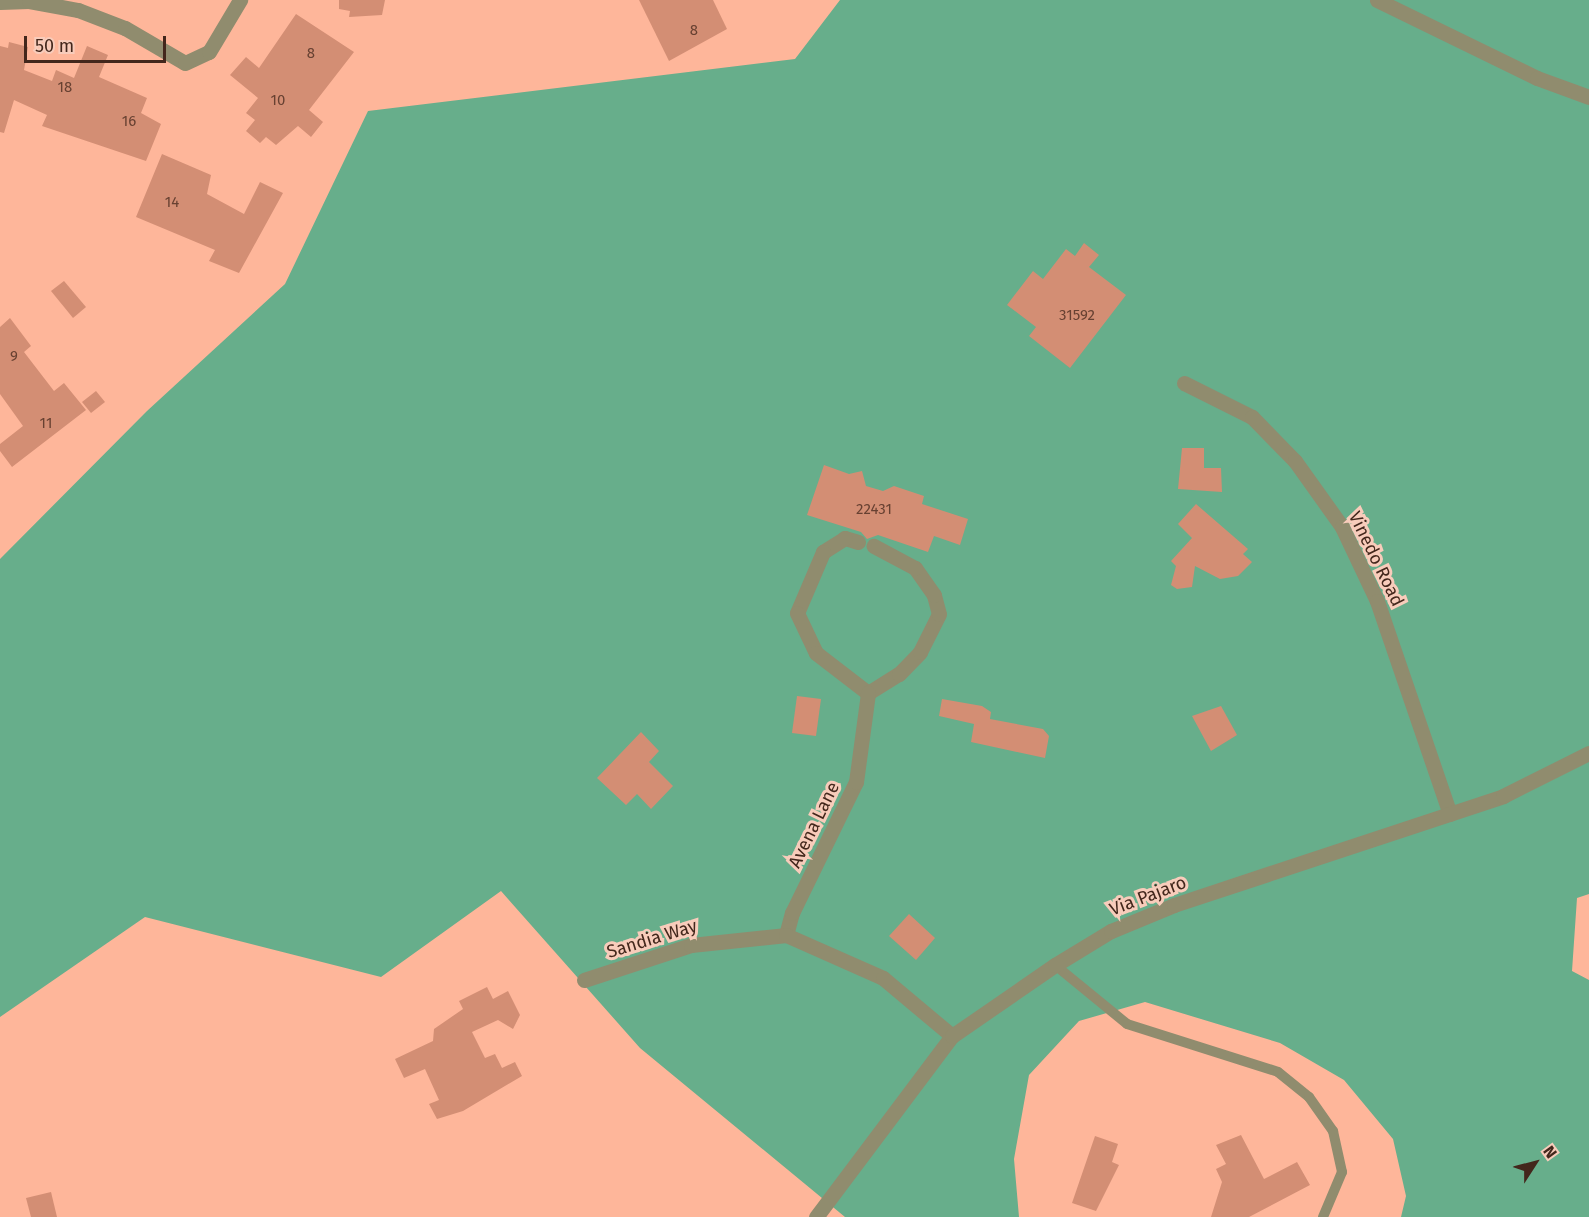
<!DOCTYPE html>
<html>
<head>
<meta charset="utf-8">
<style>
  body { margin:0 }
  #map { position:relative; width:1589px; height:1217px; overflow:hidden; background:#feb69a; font-family:"Fira Sans",sans-serif }
  div>[style] { position:absolute }
  .green>* { inset:0; background:#67ae8b }
  .building>* { inset:0; background:#d38e74 }
  .service>* { height:10px; margin:-5px; padding:0 5px; transform-origin:5px; border-radius:5px; background:#908c6e }
  .minor>* { height:15px; margin:-7.5px; padding:0 7.5px; transform-origin:7.5px; border-radius:7.5px; background:#908c6e }
  .tertiary>* { height:15px; margin:-7.5px; padding:0 7.5px; transform-origin:7.5px; border-radius:7.5px; background:#908c6e }
  span { translate:-50% -50%; white-space:nowrap; text-align:center; line-height:1.15; -webkit-text-stroke:6px #f8ccbb; paint-order:stroke }
  .number-label { font-size:15px; color:#674132 }
  .number-label span { -webkit-text-stroke-width:0 }
  .street-label { font-size:18px; color:#43271c }
  .north { position:absolute; left:1505px; top:1133px; width:60px; height:60px; -webkit-text-stroke:4px #f8ccbb; paint-order:stroke; rotate:54deg; font-size:16px; font-weight:700; line-height:24px; text-align:center; color:#43271c }
  .north::after { content:''; display:block; margin:auto; width:21px; height:27px; background:#43271c; clip-path:polygon(50% 0,100% 100%,50% 72%,0 100%) }
  .scale { position:absolute; left:24px; top:36px; width:142px; height:27px; box-sizing:border-box; border:3px solid #43271c; border-top:0; padding-left:8px; font-size:18px; line-height:21px; white-space:nowrap; color:#43271c; -webkit-text-stroke:4px #f8ccbb; paint-order:stroke }
</style>
</head>
<body>
<div id="map">
  <div class="green">
    <i style="clip-path:polygon(840px 0,1589px 0,1589px 894px,1577px 898px,1572px 971px,1589px 980px,1589px 1217px,1401px 1217px,1406px 1196px,1393px 1139px,1344px 1080px,1280px 1043px,1145px 1002px,1079px 1021px,1029px 1075px,1014px 1159px,1019px 1217px,845px 1217px,640px 1048px,501px 891px,381px 977px,145px 917px,0 1017px,0 559px,147px 411px,285px 284px,368px 111px,795px 59px)"></i>
  </div>
  <div class="building">
    <i style="clip-path:polygon(339px 0,385px 0,382px 15px,349px 17px,350px 11px,339px 9px)"></i>
    <i style="clip-path:polygon(639px 0,713px 0,727px 29px,669px 61px)"></i>
    <i style="clip-path:polygon(296px 14px,354px 52px,309px 110px,323px 122px,311px 137px,298px 126px,276px 145px,266px 137px,260px 143px,246px 131px,255px 120px,246px 113px,258px 98px,230px 75px,246px 57px,259px 68px)"></i>
    <i style="clip-path:polygon(9px 42px,28px 47px,24px 70px,52px 81px,56px 70px,74px 78px,87px 46px,108px 55px,99px 77px,147px 98px,141px 113px,161px 124px,146px 161px,42px 126px,47px 115px,14px 100px,4px 133px,0 132px,0 46px,8px 48px)"></i>
    <i style="clip-path:polygon(162px 154px,211px 175px,207px 194px,244px 214px,260px 182px,283px 193px,239px 273px,209px 261px,215px 250px,136px 217px)"></i>
    <i style="clip-path:polygon(1084px 243px,1099px 255px,1089px 267px,1126px 295px,1070px 368px,1029px 336px,1036px 327px,1007px 305px,1033px 271px,1043px 279px,1066px 249px,1075px 256px)"></i>
    <i style="clip-path:polygon(64px 281px,86px 307px,73px 318px,51px 291px)"></i>
    <i style="clip-path:polygon(10px 318px,31px 346px,24px 352px,54px 391px,64px 383px,86px 410px,12px 467px,0 451px,0 444px,23px 426px,0 394px,0 327px)"></i>
    <i style="clip-path:polygon(96px 391px,105px 402px,91px 413px,82px 402px)"></i>
    <i style="clip-path:polygon(1182px 448px,1204px 448px,1204px 468px,1221px 468px,1222px 492px,1178px 489px)"></i>
    <i style="clip-path:polygon(824px 465px,849px 474px,862px 471px,866px 486px,883px 491px,894px 486px,924px 496px,922px 504px,968px 519px,960px 545px,934px 536px,928px 552px,878px 535px,867px 539px,861px 532px,807px 515px)"></i>
    <i style="clip-path:polygon(1196px 504px,1248px 549px,1243px 554px,1252px 562px,1238px 576px,1220px 579px,1195px 566px,1192px 587px,1177px 589px,1171px 585px,1176px 566px,1171px 561px,1192px 538px,1178px 524px)"></i>
    <i style="clip-path:polygon(797px 696px,821px 699px,816px 736px,792px 733px)"></i>
    <i style="clip-path:polygon(942px 699px,982px 706px,991px 712px,990px 719px,1043px 729px,1049px 736px,1045px 758px,971px 742px,974px 724px,939px 716px)"></i>
    <i style="clip-path:polygon(1221px 706px,1237px 735px,1211px 751px,1192px 716px)"></i>
    <i style="clip-path:polygon(641px 732px,659px 751px,649px 762px,673px 786px,651px 809px,637px 794px,626px 805px,597px 778px)"></i>
    <i style="clip-path:polygon(909px 914px,935px 938px,916px 960px,889px 936px)"></i>
    <i style="clip-path:polygon(487px 987px,493px 999px,508px 991px,520px 1015px,513px 1029px,498px 1020px,472px 1032px,485px 1058px,495px 1054px,502px 1068px,515px 1062px,522px 1076px,463px 1111px,437px 1119px,429px 1104px,439px 1100px,425px 1069px,404px 1078px,395px 1059px,433px 1041px,434px 1029px,463px 1009px,459px 1001px)"></i>
    <i style="clip-path:polygon(1241px 1135px,1264px 1179px,1297px 1162px,1310px 1185px,1249px 1217px,1211px 1217px,1222px 1182px,1216px 1169px,1226px 1164px,1216px 1145px)"></i>
    <i style="clip-path:polygon(1095px 1136px,1118px 1144px,1112px 1162px,1119px 1165px,1096px 1211px,1072px 1203px)"></i>
    <i style="clip-path:polygon(51px 1192px,57px 1217px,31px 1217px,26px 1198px)"></i>
  </div>
  <div class="service">
    <i style="left:1055px;top:965px;width:93px;rotate:39.3deg"></i>
    <i style="left:1127px;top:1024px;width:158px;rotate:17.6deg"></i>
    <i style="left:1278px;top:1072px;width:40px;rotate:39deg"></i>
    <i style="left:1309px;top:1097px;width:42px;rotate:54.8deg"></i>
    <i style="left:1333px;top:1131px;width:42px;rotate:77.6deg"></i>
    <i style="left:1342px;top:1172px;width:49px;rotate:112.9deg"></i>
  </div>
  <div class="minor">
    <i style="left:0;top:2px;width:29px;rotate:-2deg"></i>
    <i style="left:29px;top:1px;width:50px;rotate:10.4deg"></i>
    <i style="left:78px;top:10px;width:50px;rotate:21deg"></i>
    <i style="left:125px;top:28px;width:69px;rotate:30.3deg"></i>
    <i style="left:185px;top:63px;width:26px;rotate:-25deg"></i>
    <i style="left:209px;top:52px;width:61px;rotate:-59.2deg"></i>
    <i style="left:1184px;top:383px;width:76px;rotate:26.6deg"></i>
    <i style="left:1252px;top:417px;width:62px;rotate:45.7deg"></i>
    <i style="left:1295px;top:461px;width:81px;rotate:54.5deg"></i>
    <i style="left:1342px;top:527px;width:82px;rotate:64.7deg"></i>
    <i style="left:1377px;top:601px;width:225px;rotate:71.1deg"></i>
    <i style="left:858px;top:542px;width:14px;rotate:-163deg"></i>
    <i style="left:845px;top:538px;width:26px;rotate:148deg"></i>
    <i style="left:823px;top:552px;width:66px;rotate:113.1deg"></i>
    <i style="left:797px;top:613px;width:44px;rotate:64.6deg"></i>
    <i style="left:816px;top:653px;width:66px;rotate:37.6deg"></i>
    <i style="left:868px;top:693px;width:36px;rotate:-32deg"></i>
    <i style="left:899px;top:674px;width:30px;rotate:-46deg"></i>
    <i style="left:920px;top:652px;width:42px;rotate:-63.4deg"></i>
    <i style="left:939px;top:614px;width:20px;rotate:-105deg"></i>
    <i style="left:934px;top:595px;width:33px;rotate:-125deg"></i>
    <i style="left:915px;top:568px;width:47px;rotate:-151.8deg"></i>
    <i style="left:786px;top:935px;width:23px;rotate:-75deg"></i>
    <i style="left:792px;top:913px;width:146px;rotate:-64deg"></i>
    <i style="left:856px;top:782px;width:90px;rotate:-82.3deg"></i>
    <i style="left:584px;top:980px;width:113px;rotate:-18.1deg"></i>
    <i style="left:691px;top:945px;width:96px;rotate:-6deg"></i>
    <i style="left:786px;top:935px;width:106px;rotate:23.9deg"></i>
    <i style="left:883px;top:978px;width:90px;rotate:40deg"></i>
    <i style="left:816px;top:1217px;width:226px;rotate:-53.1deg"></i>
    <i style="left:952px;top:1036px;width:125px;rotate:-34.6deg"></i>
    <i style="left:1055px;top:965px;width:66px;rotate:-31.3deg"></i>
    <i style="left:1111px;top:931px;width:68px;rotate:-22.4deg"></i>
    <i style="left:1174px;top:905px;width:347px;rotate:-18.3deg"></i>
    <i style="left:1503px;top:796px;width:96px;rotate:-26.6deg"></i>
  </div>
  <div class="tertiary">
    <i style="left:1377px;top:0;width:178px;rotate:26deg"></i>
    <i style="left:1537px;top:78px;width:55px;rotate:20.1deg"></i>
  </div>
  <div class="number-label">
    <span style="left:694px;top:31px">8</span>
    <span style="left:311px;top:54px">8</span>
    <span style="left:65px;top:88px">18</span>
    <span style="left:278px;top:101px">10</span>
    <span style="left:129px;top:122px">16</span>
    <span style="left:172px;top:203px">14</span>
    <span style="left:1077px;top:316px">31592</span>
    <span style="left:14px;top:357px">9</span>
    <span style="left:46px;top:424px">11</span>
    <span style="left:874px;top:510px">22431</span>
  </div>
  <div class="street-label">
    <span style="left:1376px;top:559px;rotate:64deg">Vinedo Road</span>
    <span style="left:814px;top:825px;rotate:-64deg">Avena Lane</span>
    <span style="left:1148px;top:896px;rotate:-21deg">Via Pajaro</span>
    <span style="left:652px;top:939px;rotate:-17deg">Sandia Way</span>
  </div>
  <div class="north">N</div>
  <div class="scale">50 m</div>
</div>
</body>
</html>
